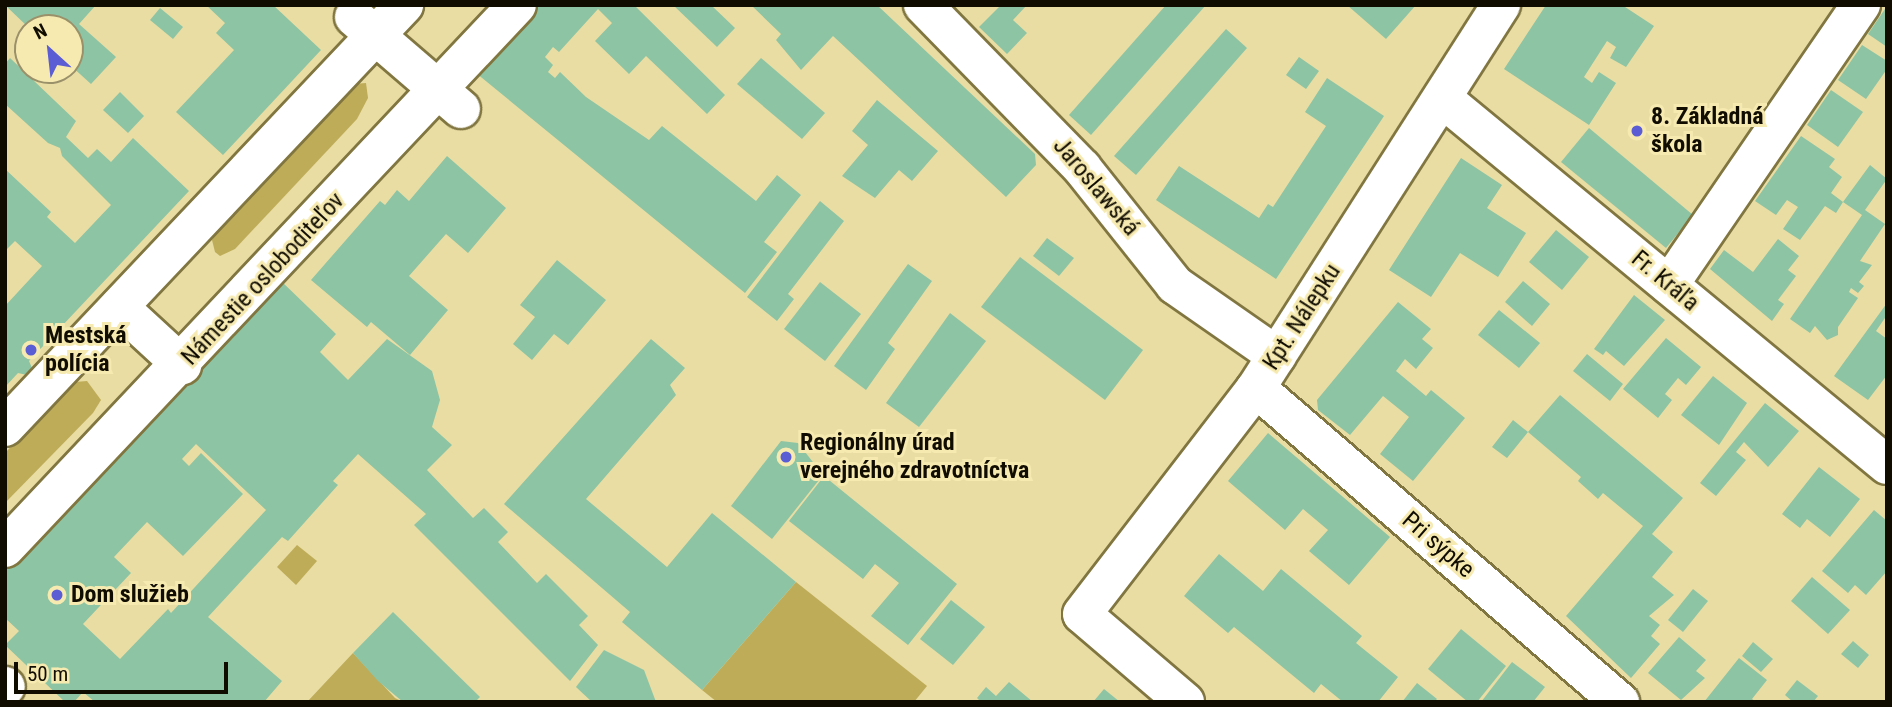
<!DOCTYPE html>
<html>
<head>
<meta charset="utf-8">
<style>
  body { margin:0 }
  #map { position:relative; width:1892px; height:707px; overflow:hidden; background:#e9dda4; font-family:"Roboto Condensed",sans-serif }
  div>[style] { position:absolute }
  .green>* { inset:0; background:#beac58 }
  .building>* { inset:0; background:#8dc4a3 }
  .roads { filter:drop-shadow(2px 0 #817640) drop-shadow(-2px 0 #817640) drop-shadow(0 2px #817640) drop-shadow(0 -2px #817640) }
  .minor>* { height:38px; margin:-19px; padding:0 19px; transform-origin:19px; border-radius:19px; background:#fff }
  .dots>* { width:19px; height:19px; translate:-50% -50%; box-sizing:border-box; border:4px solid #f6eab1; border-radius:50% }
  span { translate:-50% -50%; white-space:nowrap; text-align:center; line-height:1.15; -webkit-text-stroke:6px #f6eab1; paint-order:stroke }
  .poi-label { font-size:24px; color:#100c00; font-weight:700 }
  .left { translate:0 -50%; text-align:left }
  .street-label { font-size:24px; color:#100c00 }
  .frame { position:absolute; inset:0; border:7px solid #100c00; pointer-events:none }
  .north { position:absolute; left:14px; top:14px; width:70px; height:70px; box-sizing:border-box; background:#f6eab1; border:2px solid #9a916a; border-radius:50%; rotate:333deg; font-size:19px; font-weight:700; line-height:28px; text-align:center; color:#100c00 }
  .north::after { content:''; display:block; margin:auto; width:24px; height:32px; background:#5b5dd4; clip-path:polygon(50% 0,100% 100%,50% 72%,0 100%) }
  .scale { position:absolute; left:14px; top:662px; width:214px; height:32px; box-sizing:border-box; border:4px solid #100c00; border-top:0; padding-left:9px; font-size:21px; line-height:24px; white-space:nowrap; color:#100c00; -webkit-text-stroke:5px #f6eab1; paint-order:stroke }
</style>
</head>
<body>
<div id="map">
  <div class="green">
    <i style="clip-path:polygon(366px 83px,368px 98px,357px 119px,235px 249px,220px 256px,215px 252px,212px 240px,217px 229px,354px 84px)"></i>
    <i style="clip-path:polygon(87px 381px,101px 400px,93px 413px,5px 503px,5px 453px,65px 390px,75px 382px)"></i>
    <i style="clip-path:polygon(297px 545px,317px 561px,296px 585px,277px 567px)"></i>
    <i style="clip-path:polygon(796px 582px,927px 686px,914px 702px,717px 702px,702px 690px)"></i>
    <i style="clip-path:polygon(353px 653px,395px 698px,403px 702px,307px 702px)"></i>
  </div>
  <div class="building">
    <i style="clip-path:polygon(5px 5px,96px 5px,79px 24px,116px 57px,91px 84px,70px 65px,70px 28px,29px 28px)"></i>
    <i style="clip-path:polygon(206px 5px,273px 5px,321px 50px,223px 155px,176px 112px,234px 50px,216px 33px,225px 23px)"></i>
    <i style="clip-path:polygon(529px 5px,634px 5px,725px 95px,707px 114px,646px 56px,629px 74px,595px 41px,612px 23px,598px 9px,559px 52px,553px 47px,545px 57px,553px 65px,548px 72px,555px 78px,560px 72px,586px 97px,649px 140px,662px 126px,756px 201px,777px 175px,801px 195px,764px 242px,777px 252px,745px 293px,476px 73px)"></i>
    <i style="clip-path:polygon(673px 5px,711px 5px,735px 28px,717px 47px)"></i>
    <i style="clip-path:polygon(751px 5px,877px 5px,1035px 154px,1036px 165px,1006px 197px,833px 36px,801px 70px,776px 40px,781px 34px)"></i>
    <i style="clip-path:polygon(1001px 5px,1027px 5px,1013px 20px,1027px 33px,1007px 54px,979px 27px)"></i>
    <i style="clip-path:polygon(1166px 5px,1206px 5px,1091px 135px,1069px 115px)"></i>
    <i style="clip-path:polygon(1347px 5px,1416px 5px,1386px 39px)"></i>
    <i style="clip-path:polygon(1546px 5px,1622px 5px,1654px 26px,1626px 67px,1610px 58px,1616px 47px,1607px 41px,1584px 77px,1592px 83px,1599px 72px,1616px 83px,1589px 125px,1504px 69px)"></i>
    <i style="clip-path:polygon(1887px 6px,1887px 47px,1868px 34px)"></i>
    <i style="clip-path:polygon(160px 8px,183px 27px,173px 39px,150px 20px)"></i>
    <i style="clip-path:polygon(1226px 29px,1247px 48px,1136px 175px,1114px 156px)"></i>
    <i style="clip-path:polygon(1862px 45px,1887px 61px,1887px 69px,1866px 99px,1838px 80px)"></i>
    <i style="clip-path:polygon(1299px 57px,1319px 71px,1306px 89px,1286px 75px)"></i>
    <i style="clip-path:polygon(10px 58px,76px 121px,66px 137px,88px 158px,97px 149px,111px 162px,133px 138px,189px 191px,29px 361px,32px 368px,27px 375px,18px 373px,5px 387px,5px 306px,42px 266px,15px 241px,5px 251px,5px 169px,51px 212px,47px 217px,75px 243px,111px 205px,62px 156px,60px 148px,48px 143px,5px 104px,5px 64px)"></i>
    <i style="clip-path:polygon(761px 58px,825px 113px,802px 139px,737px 84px)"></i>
    <i style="clip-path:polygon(1327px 78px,1384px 116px,1276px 279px,1156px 200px,1179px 166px,1259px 218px,1268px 204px,1273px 207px,1326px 126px,1305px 112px)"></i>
    <i style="clip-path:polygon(1831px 90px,1863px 112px,1838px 147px,1807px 125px)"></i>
    <i style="clip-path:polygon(120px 92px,144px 116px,128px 133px,103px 110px)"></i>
    <i style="clip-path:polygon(877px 100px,938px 151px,912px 181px,899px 170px,875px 198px,842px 176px,868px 145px,852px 131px)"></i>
    <i style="clip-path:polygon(1589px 128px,1693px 215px,1666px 248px,1561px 162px)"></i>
    <i style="clip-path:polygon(1801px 136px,1835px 159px,1829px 167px,1842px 177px,1831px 193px,1843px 202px,1836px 213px,1825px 206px,1800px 240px,1783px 229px,1798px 207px,1787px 200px,1776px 215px,1755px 201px)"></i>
    <i style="clip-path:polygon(447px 156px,506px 208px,468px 253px,446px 234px,409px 276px,448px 310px,410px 355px,371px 322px,367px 327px,311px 280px,380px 201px,385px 205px,397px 190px,409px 201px)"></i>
    <i style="clip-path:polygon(1461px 158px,1502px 185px,1487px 208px,1526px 233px,1498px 277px,1460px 253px,1431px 297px,1389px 270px)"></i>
    <i style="clip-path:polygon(1870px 165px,1887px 179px,1865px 210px,1885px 224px,1860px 261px,1872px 265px,1859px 282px,1864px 286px,1858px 293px,1851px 288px,1849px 292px,1858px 298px,1838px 327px,1838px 335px,1827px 340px,1815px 326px,1810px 333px,1790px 319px,1862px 215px,1843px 202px)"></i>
    <i style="clip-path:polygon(820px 201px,844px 221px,788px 294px,794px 299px,777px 321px,747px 297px)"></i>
    <i style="clip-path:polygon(1556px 230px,1589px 257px,1562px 290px,1529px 262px)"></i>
    <i style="clip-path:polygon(1047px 238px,1074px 258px,1059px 276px,1033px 256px)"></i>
    <i style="clip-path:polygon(1778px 239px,1799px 256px,1788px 270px,1796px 276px,1778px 300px,1784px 304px,1772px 321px,1710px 269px,1724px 250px,1753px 272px)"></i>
    <i style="clip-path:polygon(1020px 257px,1143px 350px,1105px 400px,981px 307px)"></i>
    <i style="clip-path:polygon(557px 260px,606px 300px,568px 345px,554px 334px,532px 360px,513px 344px,535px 317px,520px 305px)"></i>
    <i style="clip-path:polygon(908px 264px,932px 281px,888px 343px,895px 349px,866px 390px,834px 366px)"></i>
    <i style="clip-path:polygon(evenodd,280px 280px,336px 334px,320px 352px,348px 380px,387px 339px,432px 371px,440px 400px,432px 427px,452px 445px,427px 470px,473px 518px,484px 508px,508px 532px,498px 542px,537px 583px,546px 574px,588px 616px,579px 625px,598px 645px,570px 681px,414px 525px,426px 514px,358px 454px,333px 481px,338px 485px,288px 541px,282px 537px,208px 617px,282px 681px,264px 702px,95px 702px,83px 692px,74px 702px,65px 702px,5px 645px,19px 631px,5px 618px,5px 567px,280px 280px,196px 444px,266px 510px,171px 613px,168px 609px,120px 659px,83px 624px,131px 573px,114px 557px,147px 522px,183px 556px,243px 494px,201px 453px,189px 466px,182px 459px,196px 444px)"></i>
    <i style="clip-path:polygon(1523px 281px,1550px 304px,1532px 326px,1505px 302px)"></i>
    <i style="clip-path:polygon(820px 282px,861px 314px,825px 361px,784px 329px)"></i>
    <i style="clip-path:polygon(1634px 295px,1665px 320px,1624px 366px,1606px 351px,1603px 355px,1594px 349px)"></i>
    <i style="clip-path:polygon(1398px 302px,1431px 329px,1422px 339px,1433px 348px,1416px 369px,1405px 359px,1396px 371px,1426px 396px,1431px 390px,1465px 418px,1413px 481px,1380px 454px,1409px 417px,1383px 396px,1350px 435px,1318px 410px,1317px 400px)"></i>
    <i style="clip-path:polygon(1887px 303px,1887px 315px,1876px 331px,1887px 339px,1887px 375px,1868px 400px,1834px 376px)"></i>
    <i style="clip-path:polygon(1499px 310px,1540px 343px,1519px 368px,1478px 335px)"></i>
    <i style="clip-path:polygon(950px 313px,986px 341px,919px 427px,886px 403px)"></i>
    <i style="clip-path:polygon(1666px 338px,1701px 367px,1686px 385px,1678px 378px,1665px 394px,1672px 400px,1658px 418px,1623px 389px)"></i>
    <i style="clip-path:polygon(651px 339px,685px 368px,670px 385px,676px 395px,586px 499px,667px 567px,712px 513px,796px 582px,702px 690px,622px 622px,630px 612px,504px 504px)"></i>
    <i style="clip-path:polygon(1587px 354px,1623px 384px,1610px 401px,1573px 371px)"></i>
    <i style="clip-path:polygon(1713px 376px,1747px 403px,1719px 445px,1681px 415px)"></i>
    <i style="clip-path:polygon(1560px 395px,1683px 498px,1652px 534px,1673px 552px,1652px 577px,1674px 595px,1649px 616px,1660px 625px,1651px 636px,1660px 644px,1631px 678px,1566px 616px,1643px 526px,1603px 493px,1598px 499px,1578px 481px,1581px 477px,1528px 432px,1507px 458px,1492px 447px,1513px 420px,1528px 432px)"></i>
    <i style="clip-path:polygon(1765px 403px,1799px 431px,1768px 467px,1744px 442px,1736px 452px,1746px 460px,1716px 496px,1700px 483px)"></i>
    <i style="clip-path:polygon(1268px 433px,1390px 537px,1349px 585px,1309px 551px,1328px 530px,1303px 509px,1285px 530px,1228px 481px)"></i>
    <i style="clip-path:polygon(781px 441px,798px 443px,823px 475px,772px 539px,731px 506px)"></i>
    <i style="clip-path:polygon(1819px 467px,1860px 499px,1830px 537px,1807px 519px,1800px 528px,1782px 514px)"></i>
    <i style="clip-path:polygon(824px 476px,957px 584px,908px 645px,871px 616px,899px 583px,875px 564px,863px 579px,789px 521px)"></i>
    <i style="clip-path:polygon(1874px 510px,1887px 521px,1887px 571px,1866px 595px,1855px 585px,1848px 593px,1822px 571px)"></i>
    <i style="clip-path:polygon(1219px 554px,1263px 591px,1281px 569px,1362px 636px,1356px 643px,1398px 677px,1378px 702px,1343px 702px,1321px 684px,1314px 693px,1234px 627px,1228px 633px,1184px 596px)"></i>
    <i style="clip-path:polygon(1812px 577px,1850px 610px,1828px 634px,1791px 601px)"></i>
    <i style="clip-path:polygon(1693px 589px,1708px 601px,1683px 632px,1668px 620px)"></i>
    <i style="clip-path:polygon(951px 600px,985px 627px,953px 665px,920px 639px)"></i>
    <i style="clip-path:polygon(393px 612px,480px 697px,475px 702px,403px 702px,378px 681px,353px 653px)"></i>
    <i style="clip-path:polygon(1461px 629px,1506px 666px,1477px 702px,1468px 702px,1428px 669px)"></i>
    <i style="clip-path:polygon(1679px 637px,1706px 660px,1696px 671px,1705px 678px,1681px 700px,1648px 673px)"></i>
    <i style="clip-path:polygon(1853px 641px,1869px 655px,1858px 668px,1841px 654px)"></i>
    <i style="clip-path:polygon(1753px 642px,1773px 659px,1761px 672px,1742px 656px)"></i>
    <i style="clip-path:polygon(604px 650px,644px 670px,656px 702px,592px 702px,576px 687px)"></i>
    <i style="clip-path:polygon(1739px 658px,1767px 680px,1752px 699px,1756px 702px,1704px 702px)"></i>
    <i style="clip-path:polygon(1512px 662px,1545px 687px,1533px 702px,1481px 702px)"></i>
    <i style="clip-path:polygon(1797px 680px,1818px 696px,1813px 702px,1793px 702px,1785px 695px)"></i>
    <i style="clip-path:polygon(1009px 682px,1033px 702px,981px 702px,977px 698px,986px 687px,996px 696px)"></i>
    <i style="clip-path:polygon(1417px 683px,1437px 699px,1434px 702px,1402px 702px)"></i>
    <i style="clip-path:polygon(1104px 689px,1120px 702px,1093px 702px)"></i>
  </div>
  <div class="roads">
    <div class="minor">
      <i style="left:923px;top:5px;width:228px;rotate:45.7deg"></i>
      <i style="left:1082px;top:168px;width:149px;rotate:51.5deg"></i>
      <i style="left:1175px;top:285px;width:124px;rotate:34.8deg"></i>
      <i style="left:354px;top:17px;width:141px;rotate:40.7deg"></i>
      <i style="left:1442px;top:98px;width:577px;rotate:39.51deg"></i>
      <i style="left:1669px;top:285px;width:340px;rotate:-55.6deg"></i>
      <i style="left:119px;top:307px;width:86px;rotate:42.6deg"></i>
      <i style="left:1256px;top:388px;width:481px;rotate:40.8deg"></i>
      <i style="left:5px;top:427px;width:581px;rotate:-46.6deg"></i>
      <i style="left:5px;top:548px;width:746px;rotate:-46.68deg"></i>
      <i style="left:5px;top:686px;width:1px;rotate:45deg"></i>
      <i style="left:1185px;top:702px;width:135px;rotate:-139.5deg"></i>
      <i style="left:1082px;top:614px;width:285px;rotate:-52.4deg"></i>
      <i style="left:1256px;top:388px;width:455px;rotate:-57.4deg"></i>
    </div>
  </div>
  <div class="dots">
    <i style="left:1637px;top:131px;background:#5b5dd4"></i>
    <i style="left:31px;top:350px;background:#5b5dd4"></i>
    <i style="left:786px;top:457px;background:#5b5dd4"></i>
    <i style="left:57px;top:595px;background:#5b5dd4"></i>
  </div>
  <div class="poi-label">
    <span class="left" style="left:1651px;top:131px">8. Základná<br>škola</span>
    <span class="left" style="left:45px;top:350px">Mestská<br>polícia</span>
    <span class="left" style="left:800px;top:457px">Regionálny úrad<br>verejného zdravotníctva</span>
    <span class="left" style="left:71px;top:595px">Dom služieb</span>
  </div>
  <div class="street-label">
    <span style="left:1096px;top:187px;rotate:50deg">Jaroslawská</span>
    <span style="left:263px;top:279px;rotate:-47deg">Námestie osloboditeľov</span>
    <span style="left:1665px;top:281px;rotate:40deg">Fr. Kráľa</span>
    <span style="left:1302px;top:317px;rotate:-57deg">Kpt. Nálepku</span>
    <span style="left:1438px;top:545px;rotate:41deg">Pri sýpke</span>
  </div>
  <div class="frame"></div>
  <div class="north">N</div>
  <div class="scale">50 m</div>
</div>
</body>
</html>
